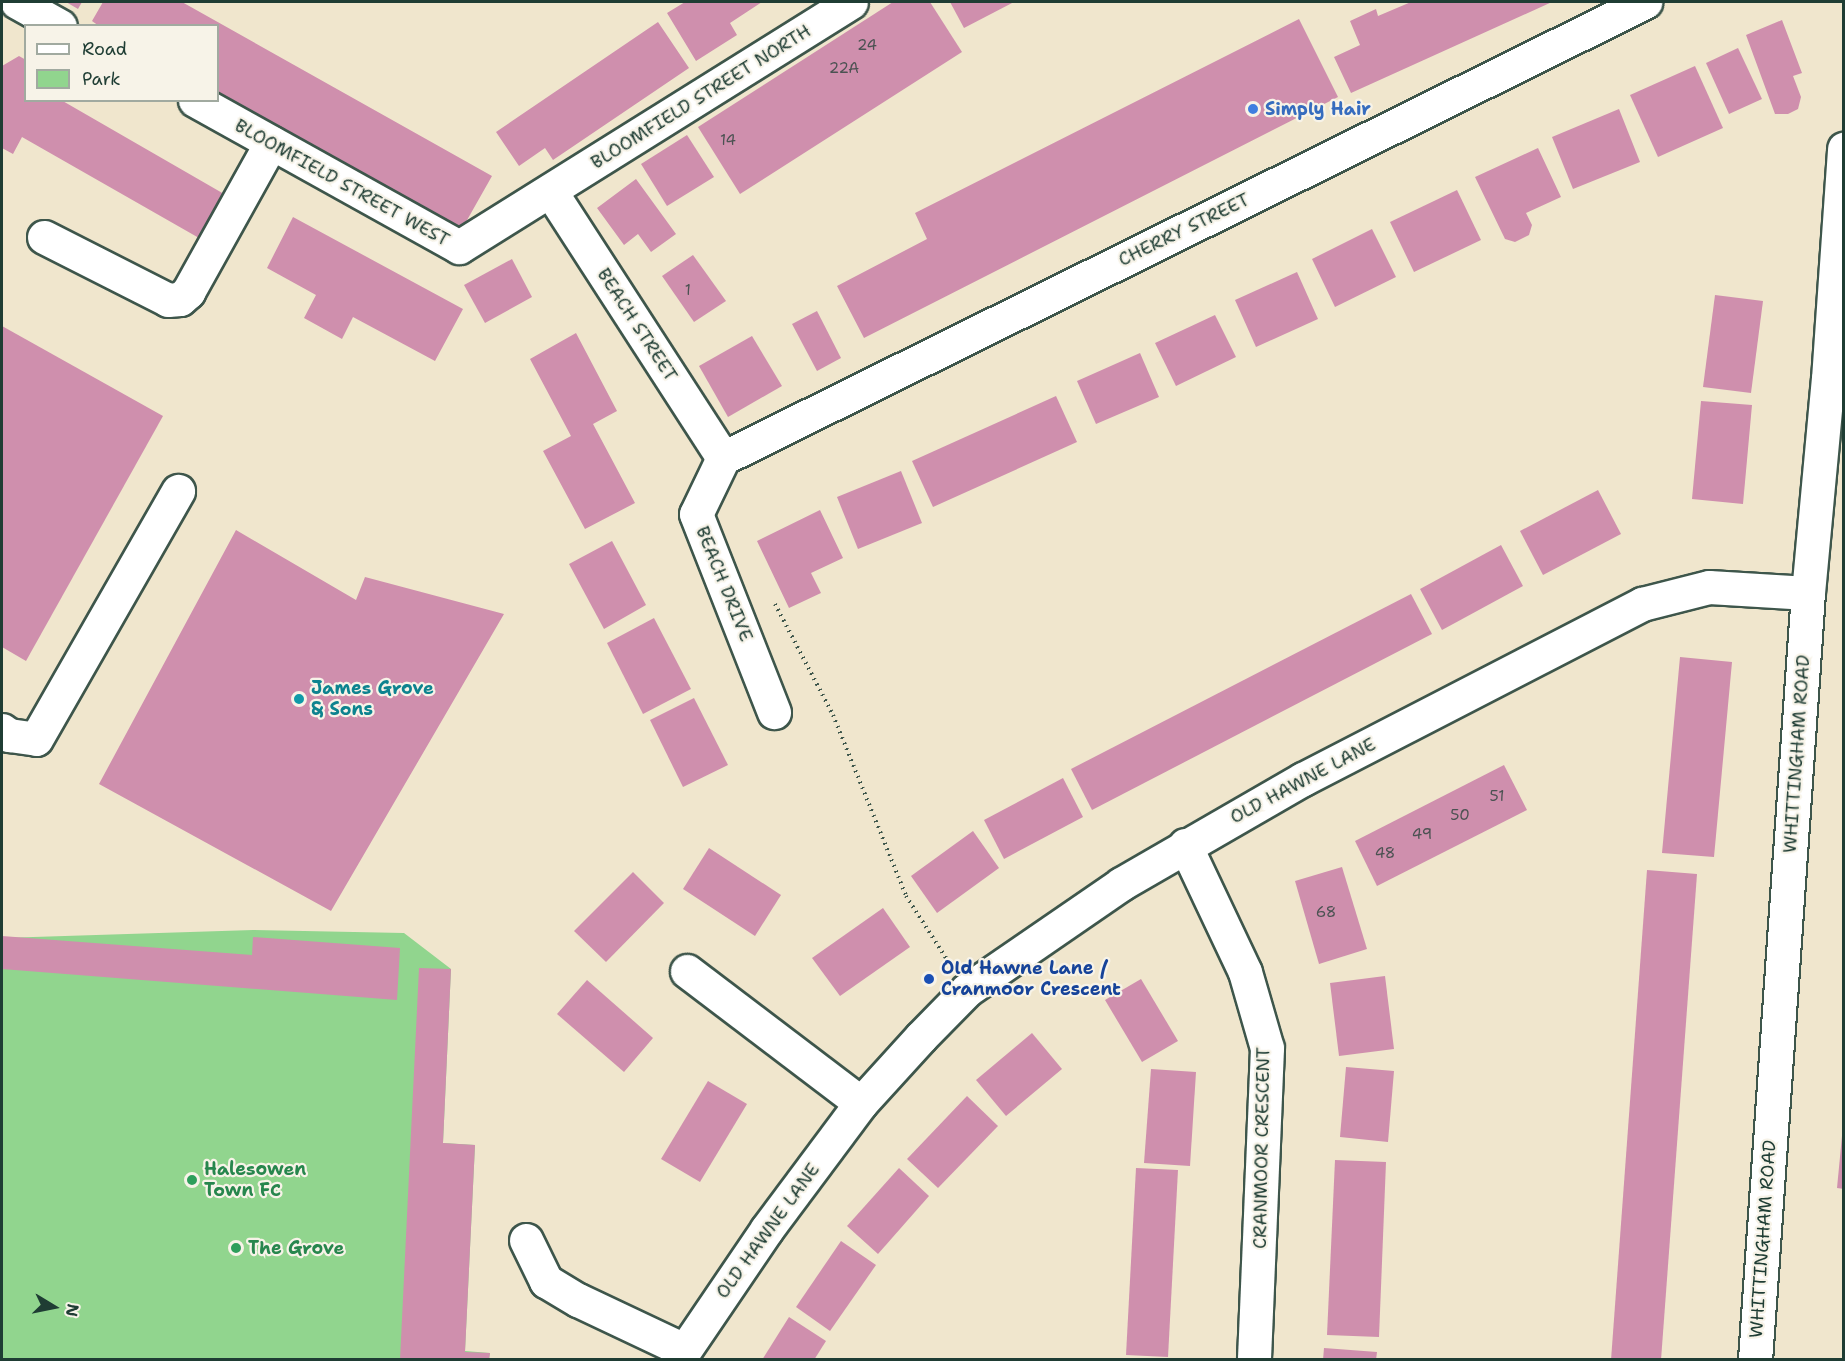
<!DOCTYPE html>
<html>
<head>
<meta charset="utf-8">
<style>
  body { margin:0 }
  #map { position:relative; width:1845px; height:1361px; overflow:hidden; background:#f0e6cd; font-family:"Shantell Sans",sans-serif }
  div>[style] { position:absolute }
  .green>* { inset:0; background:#91d58e }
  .building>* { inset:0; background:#cf8fad }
  .path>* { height:4px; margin-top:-2px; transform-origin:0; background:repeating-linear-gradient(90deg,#3e564b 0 1.5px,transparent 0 6px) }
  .roads { filter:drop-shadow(2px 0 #3e564b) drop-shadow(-2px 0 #3e564b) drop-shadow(0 2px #3e564b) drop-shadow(0 -2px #3e564b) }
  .minor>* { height:33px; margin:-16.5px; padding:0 16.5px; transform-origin:16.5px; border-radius:16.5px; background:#fff }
  .dots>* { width:16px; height:16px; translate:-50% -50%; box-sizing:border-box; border:3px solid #f7f3e8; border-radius:50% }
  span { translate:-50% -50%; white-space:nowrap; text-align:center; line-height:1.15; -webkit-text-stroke:4.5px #f7f3e8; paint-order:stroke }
  .number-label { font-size:15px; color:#4b5252 }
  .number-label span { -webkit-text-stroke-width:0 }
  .street-label { font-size:18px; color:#1f3d34 }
  .shop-label { font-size:18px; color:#366cbe; font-weight:700 }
  .left { translate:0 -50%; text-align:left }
  .culture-label { font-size:18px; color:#0d838f; font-weight:700 }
  .transit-label { font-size:18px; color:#164399; font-weight:700 }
  .leisure-label { font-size:18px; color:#27864d; font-weight:700 }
  .frame { position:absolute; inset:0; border:3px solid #1f3d34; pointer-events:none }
  .legend { position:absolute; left:24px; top:24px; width:195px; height:78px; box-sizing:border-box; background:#f7f3e8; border:2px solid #a1aaa0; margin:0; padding:8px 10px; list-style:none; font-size:18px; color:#1f3d34 }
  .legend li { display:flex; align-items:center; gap:12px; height:30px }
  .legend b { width:30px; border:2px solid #a1aaa0 }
  .north { position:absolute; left:24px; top:1277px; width:60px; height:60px; -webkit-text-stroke:4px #f7f3e8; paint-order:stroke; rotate:100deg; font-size:16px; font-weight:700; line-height:24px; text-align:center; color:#1f3d34 }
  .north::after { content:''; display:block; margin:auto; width:21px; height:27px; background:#1f3d34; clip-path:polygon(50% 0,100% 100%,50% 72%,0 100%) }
</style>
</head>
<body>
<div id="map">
  <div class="green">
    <i style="clip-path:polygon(253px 930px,404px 933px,451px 969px,443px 1143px,475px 1145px,465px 1351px,490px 1353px,489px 1359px,2px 1360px,2px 938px)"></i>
  </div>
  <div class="building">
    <i style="clip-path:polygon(66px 2px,82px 2px,78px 9px)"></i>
    <i style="clip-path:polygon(103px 2px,182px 2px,492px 176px,462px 229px,218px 92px,218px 26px,99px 26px,92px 21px)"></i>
    <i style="clip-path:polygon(685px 2px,762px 2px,730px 23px,737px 35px,696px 61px,667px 13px)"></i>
    <i style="clip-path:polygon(893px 2px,930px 2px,962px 52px,740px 194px,698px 127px)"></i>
    <i style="clip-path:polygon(950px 2px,1014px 2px,964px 28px)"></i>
    <i style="clip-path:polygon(1411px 2px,1552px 2px,1351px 93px,1334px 57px,1360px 45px,1350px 21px,1376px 9px,1378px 16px)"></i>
    <i style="clip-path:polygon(1299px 19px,1338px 97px,864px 338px,837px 286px,927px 239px,915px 213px)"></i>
    <i style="clip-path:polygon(1782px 20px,1802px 73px,1793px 76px,1801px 97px,1798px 109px,1788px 114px,1775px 114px,1746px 35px)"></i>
    <i style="clip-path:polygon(658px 22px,689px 68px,553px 160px,545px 148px,519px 166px,496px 132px)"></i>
    <i style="clip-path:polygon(1738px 48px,1762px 99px,1729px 114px,1706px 63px)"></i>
    <i style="clip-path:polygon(19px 56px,26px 60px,26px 100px,61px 100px,231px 198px,206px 242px,22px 137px,13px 154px,2px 148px,2px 66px)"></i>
    <i style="clip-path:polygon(1695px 66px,1723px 128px,1658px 157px,1630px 95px)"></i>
    <i style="clip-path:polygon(1619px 109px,1640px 162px,1573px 189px,1552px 137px)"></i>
    <i style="clip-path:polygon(687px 135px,714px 177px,667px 206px,641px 164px)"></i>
    <i style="clip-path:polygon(1538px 148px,1561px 197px,1526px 213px,1532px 225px,1529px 235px,1515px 242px,1505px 239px,1475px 177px)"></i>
    <i style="clip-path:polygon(636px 179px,676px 234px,651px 252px,638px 234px,624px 245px,597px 208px)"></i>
    <i style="clip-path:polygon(1457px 190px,1481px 240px,1414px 272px,1390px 222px)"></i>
    <i style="clip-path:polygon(293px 217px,463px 309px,435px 361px,353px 317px,342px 339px,304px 318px,316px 295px,267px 268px)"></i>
    <i style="clip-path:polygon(1372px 229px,1396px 277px,1335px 307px,1312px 259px)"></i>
    <i style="clip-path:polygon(693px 255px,726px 301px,694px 322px,662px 276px)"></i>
    <i style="clip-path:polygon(512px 259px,532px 297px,485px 323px,464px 285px)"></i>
    <i style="clip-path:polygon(1297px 272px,1318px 319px,1256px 347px,1235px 300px)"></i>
    <i style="clip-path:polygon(1715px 295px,1763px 301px,1751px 393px,1703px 387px)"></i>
    <i style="clip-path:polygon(817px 311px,841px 358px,817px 371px,792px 324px)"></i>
    <i style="clip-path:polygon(1215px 315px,1236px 357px,1176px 386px,1155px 343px)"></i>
    <i style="clip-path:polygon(2px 326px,163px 416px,26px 661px,2px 647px)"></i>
    <i style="clip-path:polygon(576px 333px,617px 411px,593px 424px,635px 503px,585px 529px,543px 451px,571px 436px,530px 359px)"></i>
    <i style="clip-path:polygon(752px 336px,782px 386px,728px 417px,699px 366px)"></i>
    <i style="clip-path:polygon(1140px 353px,1159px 397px,1096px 424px,1077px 381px)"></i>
    <i style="clip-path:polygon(1056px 396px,1077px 442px,933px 507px,912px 461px)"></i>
    <i style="clip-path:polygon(1701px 401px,1752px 405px,1743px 504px,1692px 499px)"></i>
    <i style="clip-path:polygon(901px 471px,922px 523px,858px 549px,837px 497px)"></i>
    <i style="clip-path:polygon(1598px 490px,1621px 534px,1543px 575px,1520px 531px)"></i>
    <i style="clip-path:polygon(820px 510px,843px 558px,811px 573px,821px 593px,789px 608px,757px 541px)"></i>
    <i style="clip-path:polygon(236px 530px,356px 600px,365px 577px,504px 614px,331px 911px,99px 784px)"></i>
    <i style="clip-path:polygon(612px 541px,646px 605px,604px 629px,569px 564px)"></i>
    <i style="clip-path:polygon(1501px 545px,1523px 586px,1442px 630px,1420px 589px)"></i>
    <i style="clip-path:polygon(1411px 594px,1432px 634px,1092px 810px,1071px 769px)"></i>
    <i style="clip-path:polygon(654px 618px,691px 689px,643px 714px,607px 643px)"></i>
    <i style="clip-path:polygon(1680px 657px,1732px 662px,1714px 857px,1662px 853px)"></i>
    <i style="clip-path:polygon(694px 698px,728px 765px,683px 787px,650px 720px)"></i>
    <i style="clip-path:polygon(1504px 765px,1527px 810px,1377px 886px,1355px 841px)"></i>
    <i style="clip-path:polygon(1063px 778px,1083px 817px,1004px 859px,984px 820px)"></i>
    <i style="clip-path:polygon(973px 831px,999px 868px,937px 913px,911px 876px)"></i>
    <i style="clip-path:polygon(709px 848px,781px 895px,755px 936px,683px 889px)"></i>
    <i style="clip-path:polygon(1342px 867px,1367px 949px,1319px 964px,1295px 881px)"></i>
    <i style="clip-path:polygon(1647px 870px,1697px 874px,1661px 1360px,1611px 1360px)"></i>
    <i style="clip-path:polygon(633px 872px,664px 903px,606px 962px,574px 931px)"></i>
    <i style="clip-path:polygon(883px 908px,910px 947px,840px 996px,812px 958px)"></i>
    <i style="clip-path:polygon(2px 936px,252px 955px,253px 937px,400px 948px,397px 1000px,2px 969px)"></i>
    <i style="clip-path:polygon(419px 968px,451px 969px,443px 1143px,475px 1145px,465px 1352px,490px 1353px,489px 1360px,400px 1360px)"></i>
    <i style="clip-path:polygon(1385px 976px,1394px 1049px,1339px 1056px,1330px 983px)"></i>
    <i style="clip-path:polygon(1141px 979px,1178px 1041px,1142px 1062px,1105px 1000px)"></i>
    <i style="clip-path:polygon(587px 980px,653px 1038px,624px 1072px,557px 1014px)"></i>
    <i style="clip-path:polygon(1032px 1033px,1062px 1069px,1006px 1116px,976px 1080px)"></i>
    <i style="clip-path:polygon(1346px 1067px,1394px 1071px,1388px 1142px,1340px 1137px)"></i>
    <i style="clip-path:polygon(1151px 1069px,1196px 1072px,1190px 1166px,1144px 1163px)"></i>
    <i style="clip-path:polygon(708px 1081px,747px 1104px,700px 1182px,661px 1159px)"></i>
    <i style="clip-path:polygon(967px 1096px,998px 1126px,938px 1188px,907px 1159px)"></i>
    <i style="clip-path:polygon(1842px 1136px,1844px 1136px,1844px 1189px,1837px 1188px)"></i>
    <i style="clip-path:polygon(1335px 1160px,1386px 1162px,1379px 1337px,1327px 1335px)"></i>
    <i style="clip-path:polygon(899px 1168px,929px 1196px,878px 1254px,847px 1226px)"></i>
    <i style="clip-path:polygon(1136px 1168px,1178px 1170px,1168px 1357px,1126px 1355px)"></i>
    <i style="clip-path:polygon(841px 1241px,876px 1265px,830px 1331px,796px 1307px)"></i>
    <i style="clip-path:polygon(789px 1317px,826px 1341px,814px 1360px,762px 1360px)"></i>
    <i style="clip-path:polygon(1324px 1348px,1377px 1352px,1376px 1360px,1323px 1360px)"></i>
  </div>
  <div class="path">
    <i style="left:775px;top:604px;width:125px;rotate:62.4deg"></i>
    <i style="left:833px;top:715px;width:195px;rotate:68deg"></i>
    <i style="left:906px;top:896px;width:74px;rotate:57.2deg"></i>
  </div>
  <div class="roads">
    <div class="minor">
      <i style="left:17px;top:2px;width:49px;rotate:29.2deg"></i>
      <i style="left:195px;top:100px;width:302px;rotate:29.1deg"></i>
      <i style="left:459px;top:247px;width:462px;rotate:-32deg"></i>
      <i style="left:551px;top:192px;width:317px;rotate:57.1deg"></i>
      <i style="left:44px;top:237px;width:139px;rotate:26.9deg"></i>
      <i style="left:168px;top:300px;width:12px;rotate:-5deg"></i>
      <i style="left:180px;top:299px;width:11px;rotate:-41deg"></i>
      <i style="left:188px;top:292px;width:171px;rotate:-60.9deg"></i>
      <i style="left:723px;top:458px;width:1029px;rotate:-26.32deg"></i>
      <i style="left:723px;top:458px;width:62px;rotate:115.7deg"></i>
      <i style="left:696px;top:514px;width:213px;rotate:68.5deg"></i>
      <i style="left:2px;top:730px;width:9px;rotate:36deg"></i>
      <i style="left:9px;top:735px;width:27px;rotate:8deg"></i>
      <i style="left:36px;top:739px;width:286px;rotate:-60.2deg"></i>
      <i style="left:1185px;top:845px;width:140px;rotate:64.7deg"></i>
      <i style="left:1245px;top:972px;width:79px;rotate:73.9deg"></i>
      <i style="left:1267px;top:1048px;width:312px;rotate:92.4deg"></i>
      <i style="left:687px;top:971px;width:218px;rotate:37.2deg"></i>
      <i style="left:526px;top:1240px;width:46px;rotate:64deg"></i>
      <i style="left:546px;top:1281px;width:37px;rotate:31deg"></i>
      <i style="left:578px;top:1300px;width:117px;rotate:25.3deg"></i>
      <i style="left:678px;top:1360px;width:158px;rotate:-55.8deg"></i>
      <i style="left:767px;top:1229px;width:157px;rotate:-53.3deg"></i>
      <i style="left:861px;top:1103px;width:89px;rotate:-47.7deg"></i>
      <i style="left:921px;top:1037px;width:66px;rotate:-45.6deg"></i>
      <i style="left:967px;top:990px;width:187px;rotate:-34.5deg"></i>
      <i style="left:1121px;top:884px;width:210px;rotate:-30deg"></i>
      <i style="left:1303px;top:779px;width:382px;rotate:-27.3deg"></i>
      <i style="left:1642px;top:604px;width:69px;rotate:-14.2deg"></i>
      <i style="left:1709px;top:587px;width:99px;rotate:3.5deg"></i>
      <i style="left:1755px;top:1360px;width:769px;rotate:-86.05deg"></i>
      <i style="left:1808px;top:593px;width:215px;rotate:-84.7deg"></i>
      <i style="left:1828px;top:379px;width:231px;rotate:-86deg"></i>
    </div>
  </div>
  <div class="dots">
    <i style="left:1253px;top:109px;background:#3f7fe0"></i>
    <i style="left:299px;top:699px;background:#0f9aa8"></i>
    <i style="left:929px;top:979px;background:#1a4fb4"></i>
    <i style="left:192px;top:1180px;background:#2e9e5b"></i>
    <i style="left:236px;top:1248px;background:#2e9e5b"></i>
  </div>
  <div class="number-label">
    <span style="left:867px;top:46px">24</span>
    <span style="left:844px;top:69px">22A</span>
    <span style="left:728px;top:141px">14</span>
    <span style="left:688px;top:291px">1</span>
    <span style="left:1497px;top:797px">51</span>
    <span style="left:1460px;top:816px">50</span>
    <span style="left:1422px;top:835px">49</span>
    <span style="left:1385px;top:854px">48</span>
    <span style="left:1326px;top:913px">68</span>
  </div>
  <div class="street-label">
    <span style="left:701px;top:97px;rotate:-32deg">BLOOMFIELD STREET NORTH</span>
    <span style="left:342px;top:183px;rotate:29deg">BLOOMFIELD STREET WEST</span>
    <span style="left:1184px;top:230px;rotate:-26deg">CHERRY STREET</span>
    <span style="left:637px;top:325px;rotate:57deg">BEACH STREET</span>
    <span style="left:724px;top:584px;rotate:68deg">BEACH DRIVE</span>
    <span style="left:1797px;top:754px;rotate:-86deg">WHITTINGHAM ROAD</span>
    <span style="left:1303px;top:781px;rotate:-28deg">OLD HAWNE LANE</span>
    <span style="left:1262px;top:1148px;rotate:-89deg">CRANMOOR CRESCENT</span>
    <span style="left:768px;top:1231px;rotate:-54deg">OLD HAWNE LANE</span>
    <span style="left:1763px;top:1239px;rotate:-86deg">WHITTINGHAM ROAD</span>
  </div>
  <div class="shop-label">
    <span class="left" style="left:1265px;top:109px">Simply Hair</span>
  </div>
  <div class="culture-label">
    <span class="left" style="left:311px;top:699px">James Grove<br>&amp; Sons</span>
  </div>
  <div class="transit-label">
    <span class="left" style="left:941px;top:979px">Old Hawne Lane /<br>Cranmoor Crescent</span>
  </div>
  <div class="leisure-label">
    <span class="left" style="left:204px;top:1180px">Halesowen<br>Town FC</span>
    <span class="left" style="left:248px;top:1248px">The Grove</span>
  </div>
  <div class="frame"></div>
  <ul class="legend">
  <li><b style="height:8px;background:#fff"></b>Road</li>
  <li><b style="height:16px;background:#91d58e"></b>Park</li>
  </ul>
  <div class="north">N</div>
</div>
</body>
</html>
